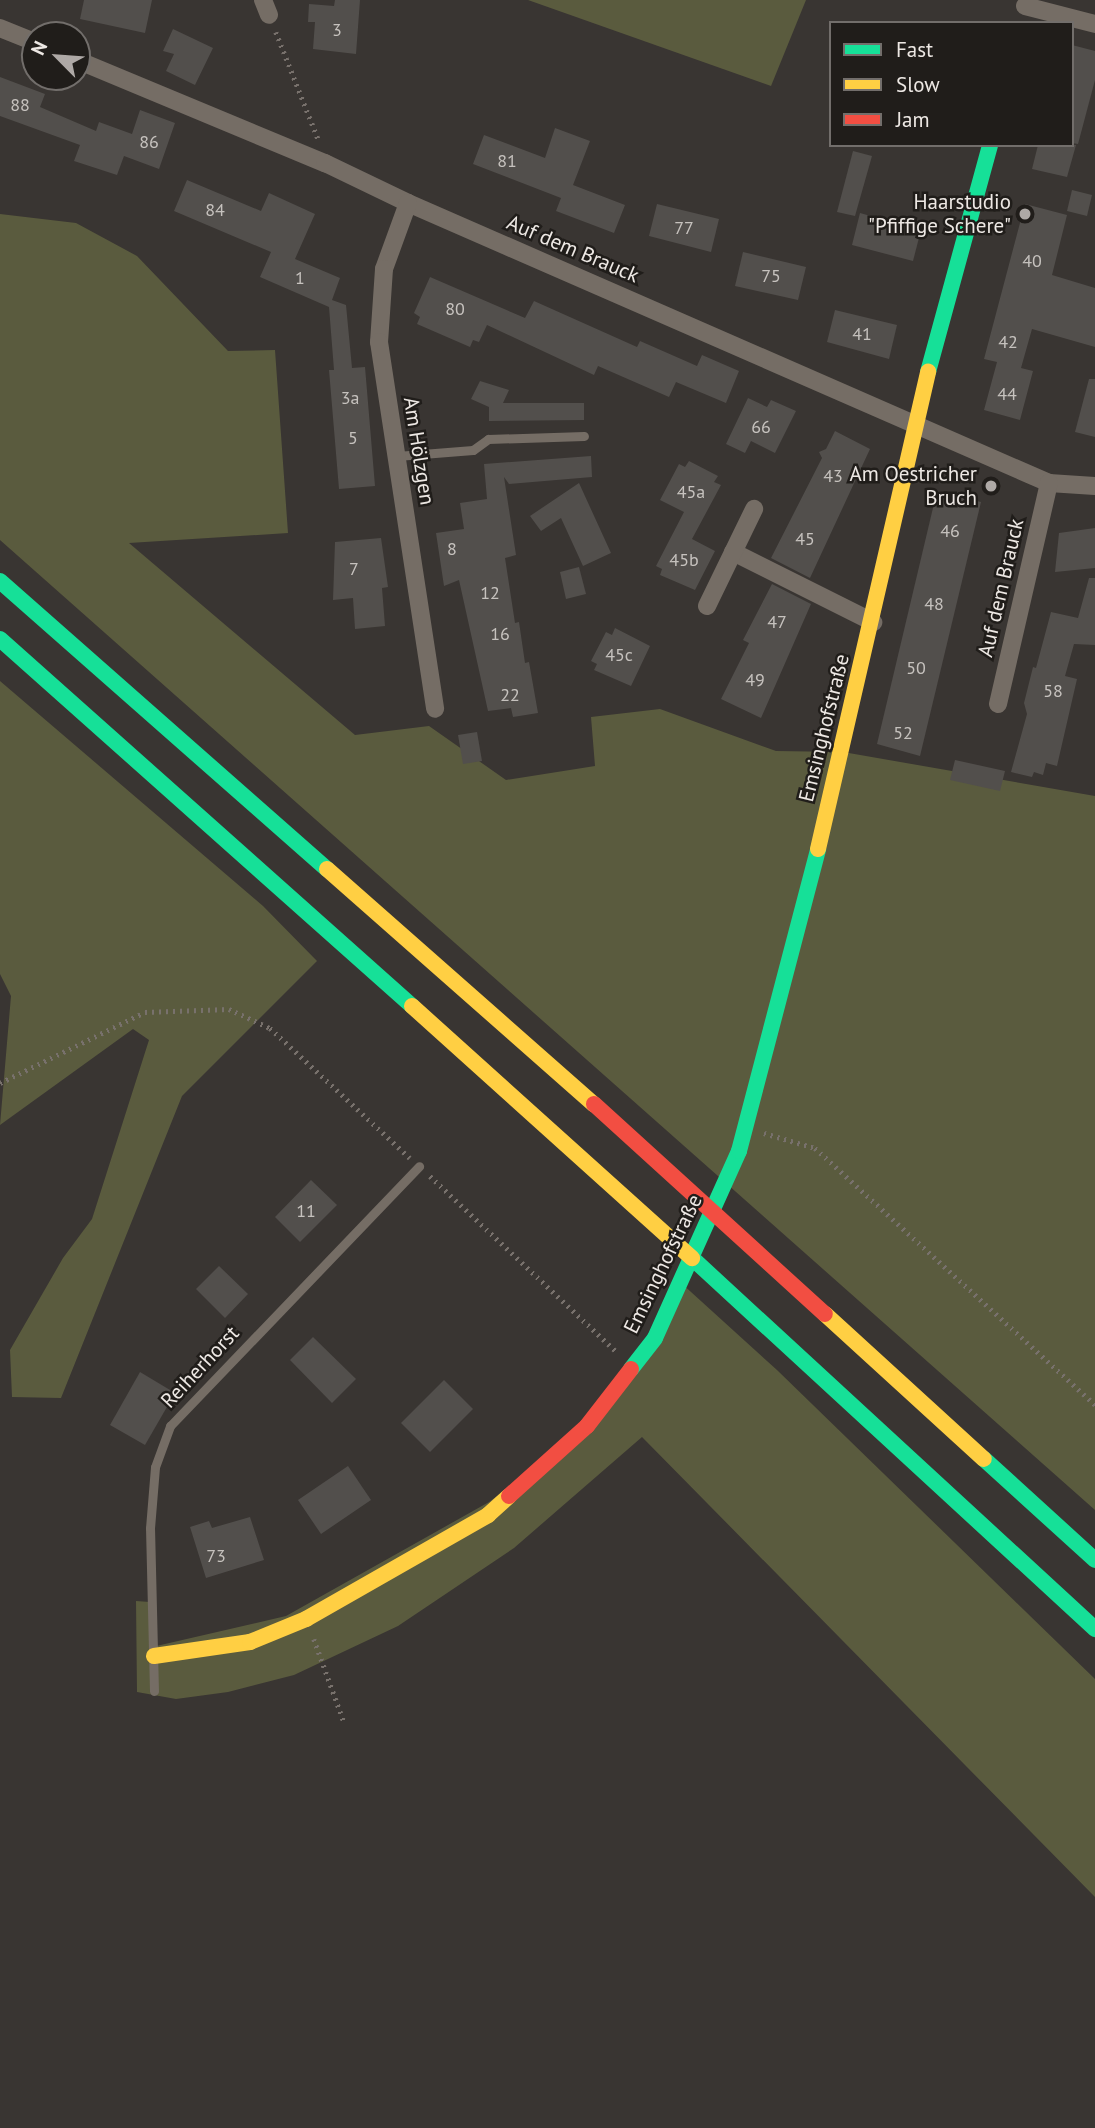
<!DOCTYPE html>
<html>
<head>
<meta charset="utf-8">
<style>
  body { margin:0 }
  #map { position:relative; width:1095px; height:2128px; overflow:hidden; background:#393532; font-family:"PT Sans",sans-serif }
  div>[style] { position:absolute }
  .green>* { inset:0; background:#5a5b3e }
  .building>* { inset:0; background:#524f4c }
  .path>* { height:4.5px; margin-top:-2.25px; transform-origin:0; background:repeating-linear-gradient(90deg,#78716c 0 2px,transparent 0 7px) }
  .lane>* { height:9px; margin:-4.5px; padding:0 4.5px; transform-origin:4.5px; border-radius:4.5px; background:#756d65 }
  .street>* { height:18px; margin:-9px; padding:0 9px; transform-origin:9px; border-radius:9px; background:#756d65 }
  .fast>* { height:16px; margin:-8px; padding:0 8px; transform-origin:8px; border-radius:8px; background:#16e098 }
  .slow>* { height:16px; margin:-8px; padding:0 8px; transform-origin:8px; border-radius:8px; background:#ffcf43 }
  .jam>* { height:16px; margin:-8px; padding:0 8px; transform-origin:8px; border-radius:8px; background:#f24e42 }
  .dots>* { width:19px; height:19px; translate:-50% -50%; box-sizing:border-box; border:4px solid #201d1a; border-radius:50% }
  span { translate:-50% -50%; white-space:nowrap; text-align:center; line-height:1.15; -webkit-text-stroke:5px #201d1a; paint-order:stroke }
  .number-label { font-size:18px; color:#c6c2be }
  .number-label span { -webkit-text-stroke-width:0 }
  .poi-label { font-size:21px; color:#ede8e4 }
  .right { translate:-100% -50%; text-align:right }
  .street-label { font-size:21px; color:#ede8e4 }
  .legend { position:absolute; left:829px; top:21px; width:245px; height:126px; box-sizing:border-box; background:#201d1a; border:2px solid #726e6b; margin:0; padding:9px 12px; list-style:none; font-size:21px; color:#ede8e4 }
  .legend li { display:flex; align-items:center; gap:14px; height:35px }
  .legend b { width:35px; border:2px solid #726e6b }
  .north { position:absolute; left:21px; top:21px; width:70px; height:70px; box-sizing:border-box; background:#201d1a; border:2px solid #726e6b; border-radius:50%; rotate:295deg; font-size:19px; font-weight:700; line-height:28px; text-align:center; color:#ede8e4 }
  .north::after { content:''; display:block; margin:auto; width:24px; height:32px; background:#aea9a6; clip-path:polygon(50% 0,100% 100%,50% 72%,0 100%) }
</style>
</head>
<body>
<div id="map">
  <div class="green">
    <i style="clip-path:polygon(528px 0,806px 0,771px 86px)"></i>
    <i style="clip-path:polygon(0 214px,76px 223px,137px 256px,228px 351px,275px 350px,288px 533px,129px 543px,355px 735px,429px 726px,506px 780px,595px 766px,591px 717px,660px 709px,776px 751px,843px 752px,1095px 796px,1095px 1510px,0 540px)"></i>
    <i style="clip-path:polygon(0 681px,263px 906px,317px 961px,182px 1096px,61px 1398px,12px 1397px,10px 1350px,63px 1258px,92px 1219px,149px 1040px,133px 1029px,0 1125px,11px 996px,0 974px)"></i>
    <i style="clip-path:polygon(680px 1282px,777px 1370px,1095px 1679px,1095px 1897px,642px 1437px,514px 1548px,398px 1626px,294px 1675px,228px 1692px,176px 1699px,137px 1692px,136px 1601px,150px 1602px,152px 1647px,286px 1616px,489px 1502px,597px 1421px)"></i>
  </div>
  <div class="building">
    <i style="clip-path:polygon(84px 0,152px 0,145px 33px,80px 19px)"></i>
    <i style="clip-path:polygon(335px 0,360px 0,356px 54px,313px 49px,315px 22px,308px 22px,309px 4px,334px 6px)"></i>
    <i style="clip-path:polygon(173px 29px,213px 48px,195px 85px,166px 71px,174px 54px,163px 51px)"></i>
    <i style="clip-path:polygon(1072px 45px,1095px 51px,1095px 80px,1078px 144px,1072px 143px)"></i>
    <i style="clip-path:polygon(0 77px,45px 94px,40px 107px,96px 131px,99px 122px,132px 134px,140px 110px,175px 123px,159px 169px,124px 156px,117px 175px,74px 161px,80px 145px,0 116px)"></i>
    <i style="clip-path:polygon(555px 128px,590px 141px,573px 185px,625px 205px,614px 233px,556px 211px,561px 198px,473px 164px,484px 135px,545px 158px)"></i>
    <i style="clip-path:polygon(1038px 145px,1076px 145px,1067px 177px,1032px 169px)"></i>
    <i style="clip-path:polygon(853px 151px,872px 156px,855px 216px,837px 212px)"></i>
    <i style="clip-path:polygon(187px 180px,261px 211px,269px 193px,315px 214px,295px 259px,340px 278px,332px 300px,346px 305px,352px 368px,365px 367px,375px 486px,339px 489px,329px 370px,334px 370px,329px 307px,260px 277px,271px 252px,174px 211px)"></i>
    <i style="clip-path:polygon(1072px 190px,1092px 195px,1087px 216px,1067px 211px)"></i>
    <i style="clip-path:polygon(657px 204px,719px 219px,711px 252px,649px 236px)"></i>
    <i style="clip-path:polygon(1025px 204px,1067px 215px,1052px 275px,1095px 288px,1095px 347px,1032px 329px,1021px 368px,1033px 371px,1020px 420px,984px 410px,997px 362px,984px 359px)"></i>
    <i style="clip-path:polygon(860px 213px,921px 230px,913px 261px,852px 245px)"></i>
    <i style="clip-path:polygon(743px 252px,806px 267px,798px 300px,735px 286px)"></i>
    <i style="clip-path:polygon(430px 277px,525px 318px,534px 301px,637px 347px,640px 341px,697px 366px,702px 355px,739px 371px,726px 403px,676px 382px,669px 397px,598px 366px,594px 375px,487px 325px,479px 342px,473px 340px,470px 347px,417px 324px,420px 317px,414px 313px)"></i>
    <i style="clip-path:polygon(835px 310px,897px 325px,889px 359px,827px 342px)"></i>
    <i style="clip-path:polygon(1089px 379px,1095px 379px,1095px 437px,1075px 432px)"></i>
    <i style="clip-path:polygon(480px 381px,509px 390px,503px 403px,584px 403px,584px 420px,489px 421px,489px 407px,471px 399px)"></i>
    <i style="clip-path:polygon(748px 398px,767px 407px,771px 400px,796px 411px,775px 453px,751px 441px,745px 453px,726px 444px)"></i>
    <i style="clip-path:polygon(835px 431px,870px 449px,810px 578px,771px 558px,822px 458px,819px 452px,826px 449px)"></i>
    <i style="clip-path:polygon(591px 456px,592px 477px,509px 484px,504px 477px,516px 555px,505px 558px,515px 623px,519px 622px,525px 663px,529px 662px,538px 713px,513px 717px,511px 708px,488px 711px,459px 580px,444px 586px,436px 533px,464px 529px,460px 503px,487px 499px,484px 464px)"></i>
    <i style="clip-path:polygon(689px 461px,718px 476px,714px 482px,721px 485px,692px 539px,715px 551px,695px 590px,660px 575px,662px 569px,656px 566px,684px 512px,660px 500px,679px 464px,685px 467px)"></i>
    <i style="clip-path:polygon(579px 483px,611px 553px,583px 566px,561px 518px,541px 531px,530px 516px)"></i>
    <i style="clip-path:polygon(937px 491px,981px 502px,920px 756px,877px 744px)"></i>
    <i style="clip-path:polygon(1095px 528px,1095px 568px,1055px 572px,1059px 533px)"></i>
    <i style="clip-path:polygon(381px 538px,388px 587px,382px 588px,385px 626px,355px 629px,353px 598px,333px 600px,335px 542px)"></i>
    <i style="clip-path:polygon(579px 567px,586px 594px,566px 599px,560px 572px)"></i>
    <i style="clip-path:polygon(1089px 578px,1095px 578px,1095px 645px,1074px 644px,1065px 676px,1077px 679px,1057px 766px,1046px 763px,1043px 775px,1034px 772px,1032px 777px,1011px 772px,1027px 714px,1024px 703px,1033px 667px,1036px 668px,1051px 612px,1078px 618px)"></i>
    <i style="clip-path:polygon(772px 584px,811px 604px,761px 718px,721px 699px,749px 643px,743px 640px)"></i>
    <i style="clip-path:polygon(615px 628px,650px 646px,631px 686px,594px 670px,597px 664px,591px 661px,606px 632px,612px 635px)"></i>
    <i style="clip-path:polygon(477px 732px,482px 761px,463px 764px,458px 735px)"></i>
    <i style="clip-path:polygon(955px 760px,1005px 771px,1000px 791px,950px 780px)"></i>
    <i style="clip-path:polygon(311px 1180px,337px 1205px,300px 1242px,275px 1217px)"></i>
    <i style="clip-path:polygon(219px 1266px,248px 1294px,225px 1318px,196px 1289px)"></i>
    <i style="clip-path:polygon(313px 1337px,356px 1379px,332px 1403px,290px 1360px)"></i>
    <i style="clip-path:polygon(140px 1372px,175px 1393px,145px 1445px,110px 1425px)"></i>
    <i style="clip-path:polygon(444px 1380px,473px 1409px,430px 1452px,401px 1423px)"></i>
    <i style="clip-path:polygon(348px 1466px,371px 1500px,321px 1534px,298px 1500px)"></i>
    <i style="clip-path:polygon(250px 1517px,264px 1560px,206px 1578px,190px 1527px,209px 1521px,212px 1528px)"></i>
  </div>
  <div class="path">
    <i style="left:276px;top:32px;width:117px;rotate:68.5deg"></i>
    <i style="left:0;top:1083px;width:161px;rotate:-26.1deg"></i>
    <i style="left:145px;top:1012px;width:84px;rotate:-2deg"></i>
    <i style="left:229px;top:1009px;width:45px;rotate:24.9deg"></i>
    <i style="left:270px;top:1028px;width:191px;rotate:42.9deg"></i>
    <i style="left:764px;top:1133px;width:53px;rotate:16.4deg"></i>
    <i style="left:815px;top:1148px;width:380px;rotate:42.5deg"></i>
    <i style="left:430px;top:1176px;width:257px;rotate:43.3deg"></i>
    <i style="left:314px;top:1639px;width:88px;rotate:70.1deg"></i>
  </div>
  <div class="lane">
    <i style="left:397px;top:456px;width:76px;rotate:-4.5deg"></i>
    <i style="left:473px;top:450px;width:19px;rotate:-36deg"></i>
    <i style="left:488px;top:439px;width:96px;rotate:-1.8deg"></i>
    <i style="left:154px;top:1691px;width:163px;rotate:-91.4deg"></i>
    <i style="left:150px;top:1528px;width:61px;rotate:-85.3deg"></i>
    <i style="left:155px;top:1467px;width:44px;rotate:-69.9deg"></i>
    <i style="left:170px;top:1426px;width:360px;rotate:-46.2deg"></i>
  </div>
  <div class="street">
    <i style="left:263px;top:0;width:16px;rotate:68deg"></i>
    <i style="left:1025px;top:6px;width:72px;rotate:14.4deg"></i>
    <i style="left:0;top:28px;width:38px;rotate:22deg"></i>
    <i style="left:77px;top:60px;width:269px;rotate:22.6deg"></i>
    <i style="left:325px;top:163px;width:92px;rotate:25.7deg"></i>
    <i style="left:408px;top:203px;width:699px;rotate:23.6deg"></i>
    <i style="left:1049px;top:483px;width:46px;rotate:3.7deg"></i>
    <i style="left:408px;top:203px;width:70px;rotate:110deg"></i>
    <i style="left:384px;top:269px;width:73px;rotate:93.9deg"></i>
    <i style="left:379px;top:342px;width:371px;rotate:81.3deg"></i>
    <i style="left:733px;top:552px;width:157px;rotate:26.6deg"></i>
    <i style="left:707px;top:606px;width:108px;rotate:-64.1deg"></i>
    <i style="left:998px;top:704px;width:227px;rotate:-77deg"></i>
  </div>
  <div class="fast">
    <i style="left:928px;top:372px;width:235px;rotate:-74.7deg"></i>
    <i style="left:0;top:581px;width:436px;rotate:41.4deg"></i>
    <i style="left:0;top:639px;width:552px;rotate:41.69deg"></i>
    <i style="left:692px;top:1258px;width:548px;rotate:42.63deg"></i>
    <i style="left:631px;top:1369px;width:39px;rotate:-52deg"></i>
    <i style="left:655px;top:1338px;width:205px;rotate:-65.8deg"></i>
    <i style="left:739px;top:1151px;width:312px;rotate:-75.3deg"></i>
    <i style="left:984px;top:1459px;width:150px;rotate:42.3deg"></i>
  </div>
  <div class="slow">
    <i style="left:818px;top:849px;width:490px;rotate:-77deg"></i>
    <i style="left:327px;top:869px;width:356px;rotate:41.4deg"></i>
    <i style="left:412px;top:1006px;width:377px;rotate:42deg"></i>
    <i style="left:825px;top:1314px;width:215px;rotate:42.4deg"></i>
    <i style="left:154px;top:1656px;width:97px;rotate:-8.3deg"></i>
    <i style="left:250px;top:1642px;width:61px;rotate:-22.3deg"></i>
    <i style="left:306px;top:1619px;width:210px;rotate:-29.7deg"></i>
    <i style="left:488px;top:1515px;width:28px;rotate:-42deg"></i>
  </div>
  <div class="jam">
    <i style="left:594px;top:1104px;width:312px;rotate:42.3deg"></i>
    <i style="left:509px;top:1496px;width:105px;rotate:-41.9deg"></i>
    <i style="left:587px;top:1426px;width:72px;rotate:-52.3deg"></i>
  </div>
  <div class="dots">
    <i style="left:1025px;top:214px;background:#aea9a6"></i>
    <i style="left:991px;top:486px;background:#aea9a6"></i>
  </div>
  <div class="number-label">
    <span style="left:337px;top:30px">3</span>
    <span style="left:20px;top:105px">88</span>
    <span style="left:149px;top:142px">86</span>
    <span style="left:507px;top:161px">81</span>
    <span style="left:215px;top:210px">84</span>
    <span style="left:684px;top:228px">77</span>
    <span style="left:1032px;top:261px">40</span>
    <span style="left:771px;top:276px">75</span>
    <span style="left:300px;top:278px">1</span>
    <span style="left:455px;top:309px">80</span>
    <span style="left:862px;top:334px">41</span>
    <span style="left:1008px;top:342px">42</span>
    <span style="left:1007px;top:394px">44</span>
    <span style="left:350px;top:398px">3a</span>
    <span style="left:761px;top:427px">66</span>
    <span style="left:353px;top:438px">5</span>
    <span style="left:833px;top:476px">43</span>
    <span style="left:691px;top:492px">45a</span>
    <span style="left:950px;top:531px">46</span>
    <span style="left:805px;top:539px">45</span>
    <span style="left:452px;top:549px">8</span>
    <span style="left:684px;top:560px">45b</span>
    <span style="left:354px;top:569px">7</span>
    <span style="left:490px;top:593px">12</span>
    <span style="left:934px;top:604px">48</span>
    <span style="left:777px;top:622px">47</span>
    <span style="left:500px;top:634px">16</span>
    <span style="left:619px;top:655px">45c</span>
    <span style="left:916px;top:668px">50</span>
    <span style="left:755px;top:680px">49</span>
    <span style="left:1053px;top:691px">58</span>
    <span style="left:510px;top:695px">22</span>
    <span style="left:903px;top:733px">52</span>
    <span style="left:306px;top:1211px">11</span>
    <span style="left:216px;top:1556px">73</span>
  </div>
  <div class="poi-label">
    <span class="right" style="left:1011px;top:214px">Haarstudio<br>"Pfiffige Schere"</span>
    <span class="right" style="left:977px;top:486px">Am Oestricher<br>Bruch</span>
  </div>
  <div class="street-label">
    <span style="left:573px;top:249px;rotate:23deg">Auf dem Brauck</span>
    <span style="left:419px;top:451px;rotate:81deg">Am Hölzgen</span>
    <span style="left:1001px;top:588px;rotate:-77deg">Auf dem Brauck</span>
    <span style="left:824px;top:728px;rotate:-76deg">Emsinghofstraße</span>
    <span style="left:663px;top:1264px;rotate:-64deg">Emsinghofstraße</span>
    <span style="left:200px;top:1367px;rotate:-47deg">Reiherhorst</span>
  </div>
  <ul class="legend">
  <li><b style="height:9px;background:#16e098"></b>Fast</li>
  <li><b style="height:9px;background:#ffcf43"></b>Slow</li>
  <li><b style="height:9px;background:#f24e42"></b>Jam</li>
  </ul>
  <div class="north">N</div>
</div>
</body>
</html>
